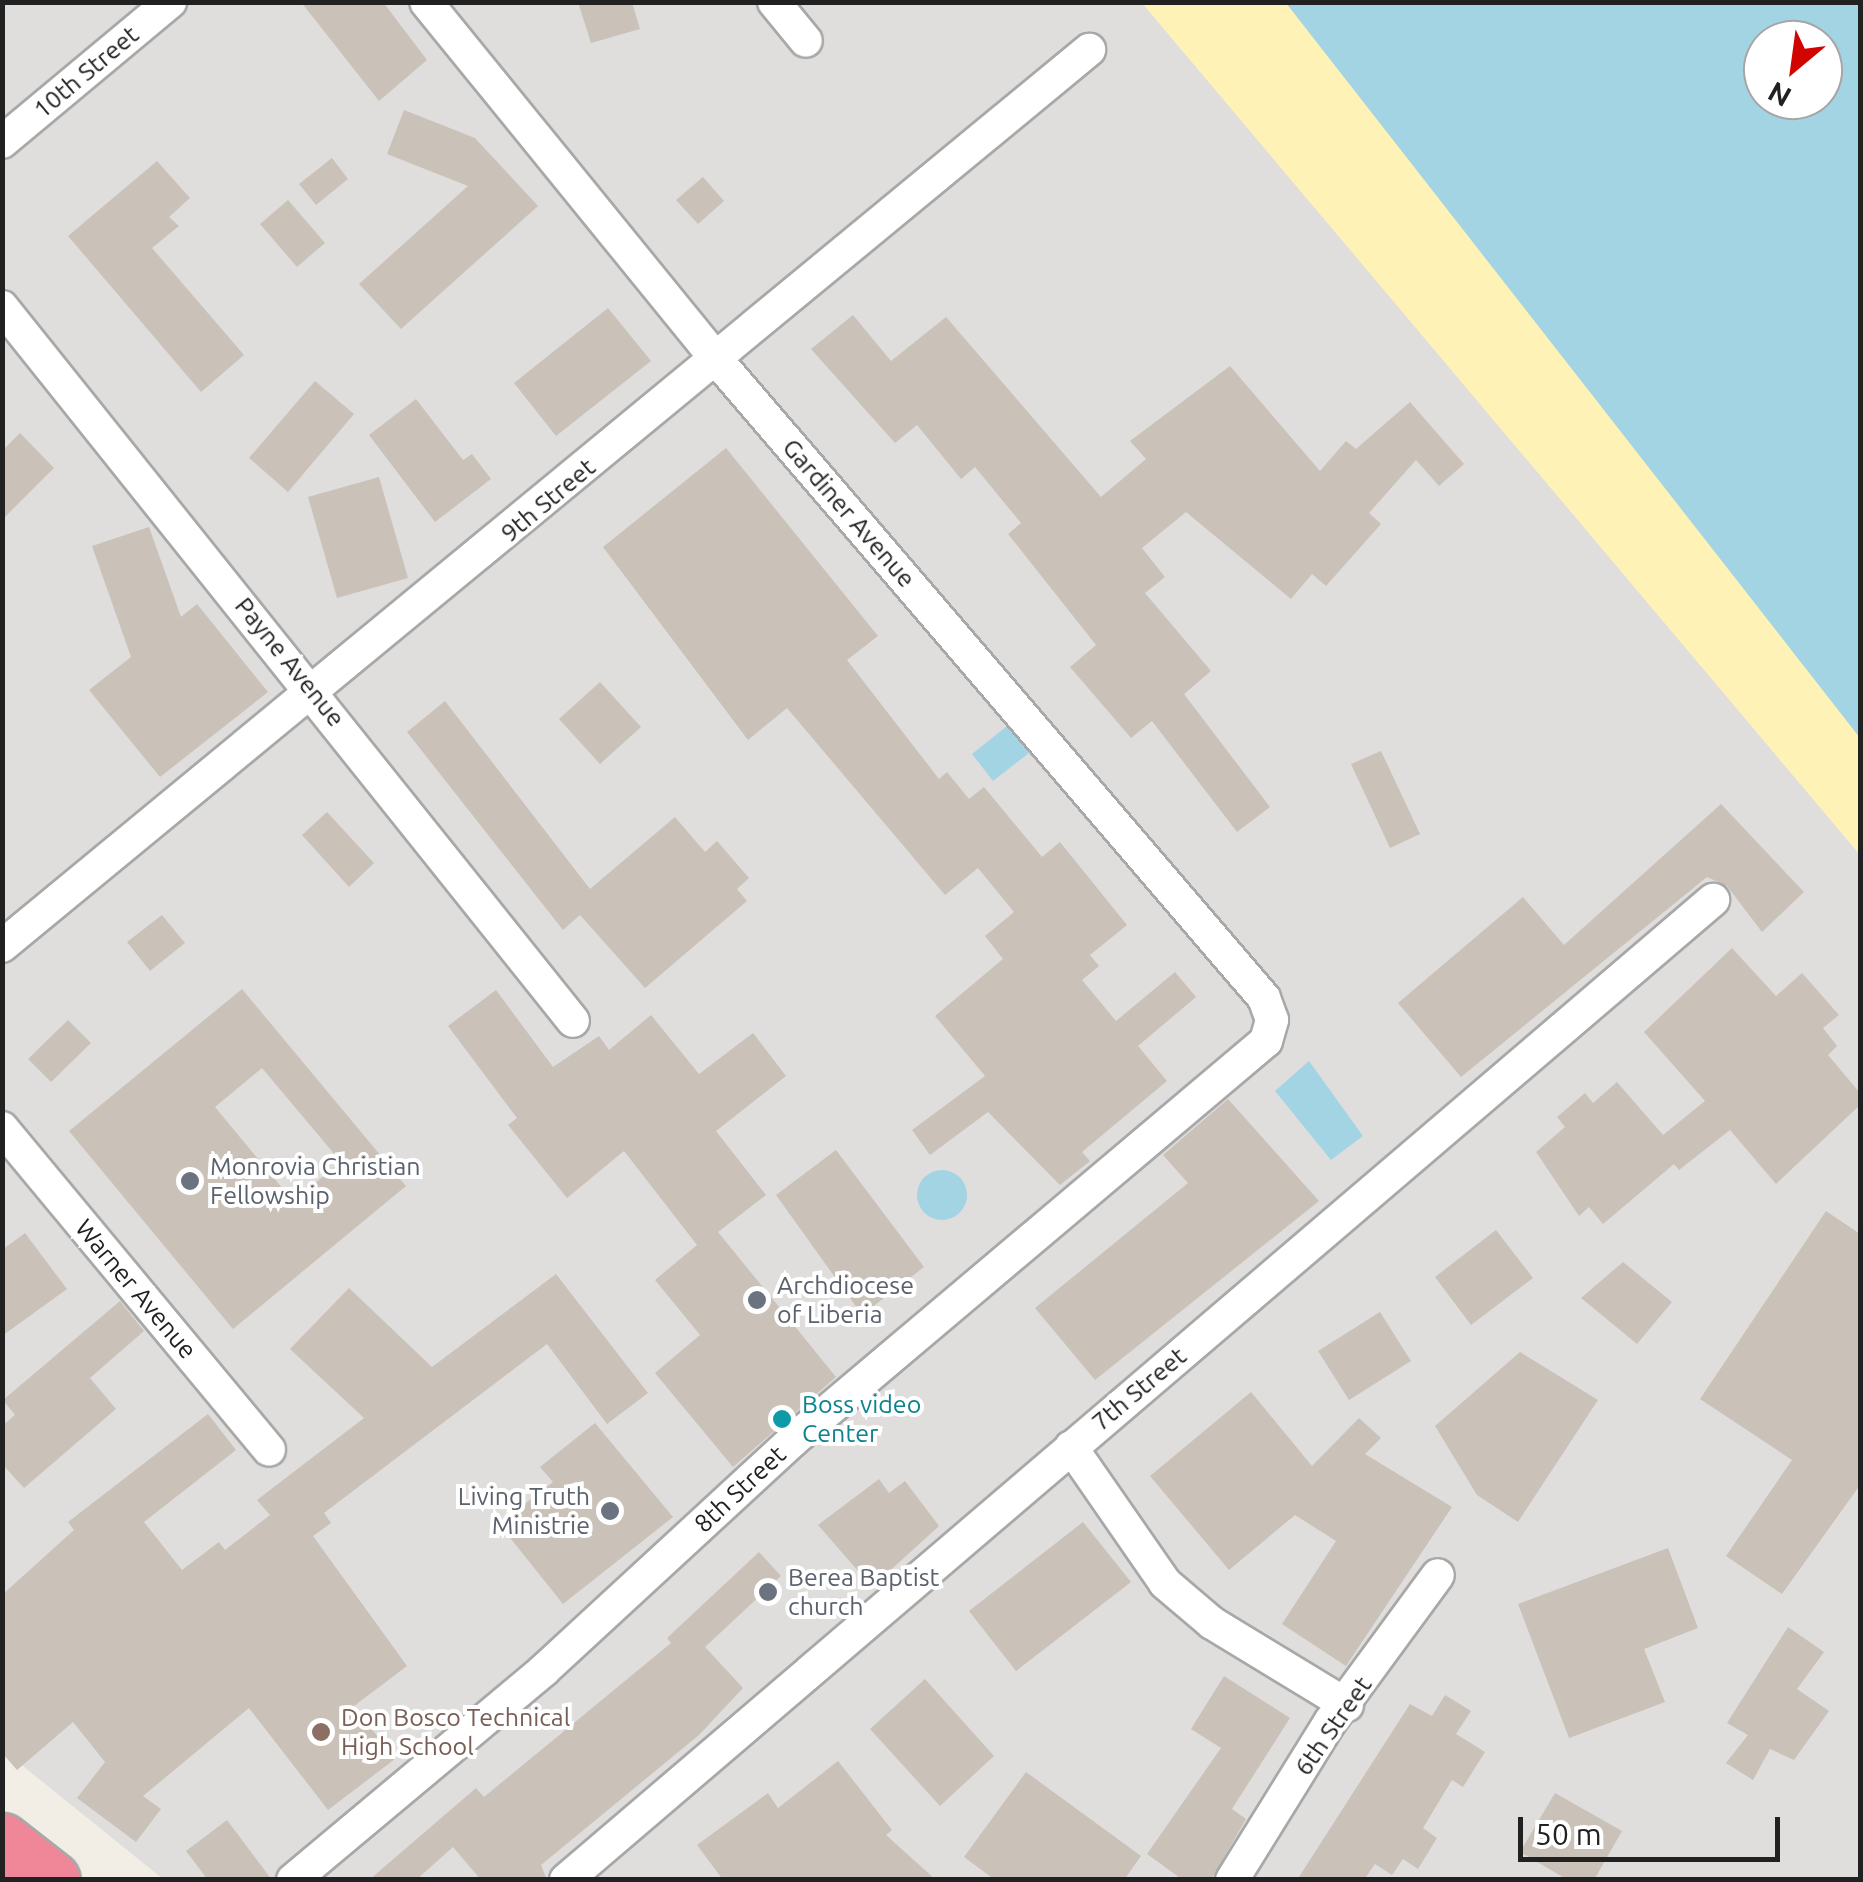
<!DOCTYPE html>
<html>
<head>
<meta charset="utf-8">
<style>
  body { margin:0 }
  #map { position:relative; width:1863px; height:1882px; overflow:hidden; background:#f2eee6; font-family:Ubuntu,sans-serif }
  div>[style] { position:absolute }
  .residential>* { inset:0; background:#dfdedd }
  .sand>* { inset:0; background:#fff2b7 }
  .water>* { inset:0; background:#a3d4e3 }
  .round { border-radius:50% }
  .building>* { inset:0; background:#cac1b9 }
  .roads { filter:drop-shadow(2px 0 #a8a8a8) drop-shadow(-2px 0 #a8a8a8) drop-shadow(0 2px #a8a8a8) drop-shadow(0 -2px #a8a8a8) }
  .street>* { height:32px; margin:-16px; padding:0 16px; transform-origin:16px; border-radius:16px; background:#fff }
  .highway>* { height:55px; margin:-27.5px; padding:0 27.5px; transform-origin:27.5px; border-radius:27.5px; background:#f08799 }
  .dots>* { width:28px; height:28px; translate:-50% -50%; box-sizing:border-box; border:5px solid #fff; border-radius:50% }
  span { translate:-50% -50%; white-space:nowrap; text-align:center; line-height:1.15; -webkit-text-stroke:8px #fff; paint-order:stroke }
  .street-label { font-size:25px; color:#212121 }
  .worship-label { font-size:25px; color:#5b616d }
  .left { translate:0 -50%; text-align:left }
  .right { translate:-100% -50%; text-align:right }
  .culture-label { font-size:25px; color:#0d838f }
  .education-label { font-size:25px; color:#785e54 }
  .frame { position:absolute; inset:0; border:5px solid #212121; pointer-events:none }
  .north { position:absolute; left:1743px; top:20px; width:100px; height:100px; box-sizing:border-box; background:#fff; border:2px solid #a6a6a6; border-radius:50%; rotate:209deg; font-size:28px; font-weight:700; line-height:40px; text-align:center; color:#212121 }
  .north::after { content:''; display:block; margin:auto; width:35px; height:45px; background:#d10400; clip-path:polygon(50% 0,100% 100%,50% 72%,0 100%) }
  .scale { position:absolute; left:1518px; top:1817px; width:262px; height:45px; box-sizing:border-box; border:5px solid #212121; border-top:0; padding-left:12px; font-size:30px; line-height:35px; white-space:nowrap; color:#212121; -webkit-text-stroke:8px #fff; paint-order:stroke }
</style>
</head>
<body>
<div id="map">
  <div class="residential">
    <i style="clip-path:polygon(2px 3px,1225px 3px,1860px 740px,1860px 1879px,163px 1879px,3px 1750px)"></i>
  </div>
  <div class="sand">
    <i style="clip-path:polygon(1142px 3px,1319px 3px,1860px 675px,1860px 855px)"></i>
  </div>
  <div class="water">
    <i style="clip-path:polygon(evenodd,1286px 3px,1860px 3px,1860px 738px,1286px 3px,1763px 40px,1823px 40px,1823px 100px,1763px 100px,1763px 40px)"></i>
    <i style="clip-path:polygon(1007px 726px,1029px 753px,993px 781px,972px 754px)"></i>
    <i style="clip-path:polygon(1309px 1061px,1363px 1136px,1331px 1160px,1275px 1091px)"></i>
    <i class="round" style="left:917px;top:1170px;width:50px;height:50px"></i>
  </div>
  <div class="building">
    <i style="clip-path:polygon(301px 2px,383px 2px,427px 60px,379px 101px)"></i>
    <i style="clip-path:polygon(578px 2px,632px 2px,640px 29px,591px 43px)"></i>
    <i style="clip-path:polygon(404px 110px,475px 138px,538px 206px,401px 329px,359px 284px,468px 186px,387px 154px)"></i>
    <i style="clip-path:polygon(332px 158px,348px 179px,316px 205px,299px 184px)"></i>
    <i style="clip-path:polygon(157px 161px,190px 198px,169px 217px,179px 226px,152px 248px,244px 355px,201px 392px,68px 236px)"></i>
    <i style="clip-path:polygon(703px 177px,724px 201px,698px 224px,676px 200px)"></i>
    <i style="clip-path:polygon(288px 200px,325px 243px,297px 267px,260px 224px)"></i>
    <i style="clip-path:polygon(608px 308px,651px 361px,556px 436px,514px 383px)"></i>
    <i style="clip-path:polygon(853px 315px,891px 361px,946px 317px,1101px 497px,1146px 459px,1130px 441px,1230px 366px,1320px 471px,1346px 441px,1356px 449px,1410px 402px,1464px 464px,1439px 486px,1416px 460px,1369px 513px,1381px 524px,1326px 586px,1312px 574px,1291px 599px,1186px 512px,1142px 548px,1165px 577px,1145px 593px,1211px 671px,1184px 694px,1270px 807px,1237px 832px,1152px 721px,1131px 738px,1070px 667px,1096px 645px,1008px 534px,1021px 523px,975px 467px,961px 479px,917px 425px,895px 443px,811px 349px)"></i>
    <i style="clip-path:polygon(315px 381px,354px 414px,288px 492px,249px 458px)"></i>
    <i style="clip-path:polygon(416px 399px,463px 460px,472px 454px,491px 479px,435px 522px,369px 435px)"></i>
    <i style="clip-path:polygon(20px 433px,54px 468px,2px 520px,2px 451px)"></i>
    <i style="clip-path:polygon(726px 448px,878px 636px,847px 660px,939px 779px,947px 772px,969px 799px,984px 787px,1042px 857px,1060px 842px,1127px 925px,1090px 955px,1099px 966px,1082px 980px,1116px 1021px,1175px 972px,1196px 997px,1138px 1046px,1167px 1081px,1082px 1152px,1090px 1161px,1060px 1185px,988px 1112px,930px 1155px,912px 1130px,985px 1076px,935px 1016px,1003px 959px,985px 936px,1014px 912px,978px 868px,945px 895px,787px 708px,748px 740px,603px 547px)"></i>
    <i style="clip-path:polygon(379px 477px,408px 578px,337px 598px,308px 497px)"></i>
    <i style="clip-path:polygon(149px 527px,181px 617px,197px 604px,268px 692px,160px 777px,89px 690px,131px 657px,92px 546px)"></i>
    <i style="clip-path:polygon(600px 682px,641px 727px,600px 764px,559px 719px)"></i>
    <i style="clip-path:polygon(445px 701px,590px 889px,675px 817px,705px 852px,717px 841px,749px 878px,737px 889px,747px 901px,645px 988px,580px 915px,563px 930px,407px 732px)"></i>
    <i style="clip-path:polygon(1381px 751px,1420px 834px,1390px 848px,1351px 764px)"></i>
    <i style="clip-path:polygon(1721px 804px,1804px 892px,1762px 932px,1727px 886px,1707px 877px,1461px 1077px,1398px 1003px,1523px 897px,1564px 945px)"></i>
    <i style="clip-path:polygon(327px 812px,374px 863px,349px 887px,302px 835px)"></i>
    <i style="clip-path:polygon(162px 915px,185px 943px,150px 971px,127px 942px)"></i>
    <i style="clip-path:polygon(1732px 948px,1776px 996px,1802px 973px,1839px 1015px,1823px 1028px,1837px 1046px,1828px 1055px,1860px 1093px,1860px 1105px,1776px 1184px,1730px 1130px,1679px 1170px,1674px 1164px,1603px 1224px,1589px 1207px,1579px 1216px,1536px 1152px,1565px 1127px,1557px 1117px,1585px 1093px,1593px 1103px,1617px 1082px,1663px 1135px,1705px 1101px,1644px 1032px)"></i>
    <i style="clip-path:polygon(evenodd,242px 989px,406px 1186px,233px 1329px,69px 1131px,242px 989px,262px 1068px,341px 1162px,293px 1201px,215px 1107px,262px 1068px)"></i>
    <i style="clip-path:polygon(496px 990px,553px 1067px,599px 1036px,609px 1050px,651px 1015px,699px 1074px,753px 1033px,786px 1076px,716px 1131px,766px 1195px,718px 1232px,836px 1377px,733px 1467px,655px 1373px,700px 1335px,655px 1280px,697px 1245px,624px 1151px,567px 1198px,508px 1125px,517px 1118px,448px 1026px)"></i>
    <i style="clip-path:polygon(68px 1020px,91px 1043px,51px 1082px,28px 1059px)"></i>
    <i style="clip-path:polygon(1228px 1099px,1319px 1201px,1095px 1380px,1035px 1308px,1188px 1183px,1163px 1155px)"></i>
    <i style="clip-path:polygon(836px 1150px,924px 1267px,862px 1315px,776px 1195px)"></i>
    <i style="clip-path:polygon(1826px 1211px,1860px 1234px,1860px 1485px,1782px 1594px,1726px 1556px,1792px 1460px,1700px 1399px)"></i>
    <i style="clip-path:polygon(1496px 1230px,1533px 1278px,1471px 1325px,1435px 1277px)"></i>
    <i style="clip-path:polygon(25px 1233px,67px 1289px,2px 1336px,2px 1250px)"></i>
    <i style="clip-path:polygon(1623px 1262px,1672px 1302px,1637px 1344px,1581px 1298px)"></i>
    <i style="clip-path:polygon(556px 1274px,648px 1393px,607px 1424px,547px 1344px,324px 1513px,331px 1523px,313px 1536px,407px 1666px,354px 1706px,395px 1759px,328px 1810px,249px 1708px,143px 1796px,161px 1809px,136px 1842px,77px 1798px,105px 1762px,73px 1722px,17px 1770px,2px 1753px,2px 1595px,74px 1530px,68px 1522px,208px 1414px,236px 1450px,144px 1522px,182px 1570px,219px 1542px,225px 1550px,270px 1515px,257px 1500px,364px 1418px,290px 1349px,349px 1288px,432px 1367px)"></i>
    <i style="clip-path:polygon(120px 1301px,144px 1331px,90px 1378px,116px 1409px,24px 1488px,2px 1464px,2px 1426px,15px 1415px,3px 1400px)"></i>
    <i style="clip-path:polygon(1380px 1312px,1411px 1361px,1349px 1400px,1318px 1351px)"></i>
    <i style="clip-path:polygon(1520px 1352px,1598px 1400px,1518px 1522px,1477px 1495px,1435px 1426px)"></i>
    <i style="clip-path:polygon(1251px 1392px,1312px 1466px,1359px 1418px,1381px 1438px,1365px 1454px,1452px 1507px,1346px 1666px,1282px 1624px,1336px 1541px,1295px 1515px,1229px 1570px,1150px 1476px)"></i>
    <i style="clip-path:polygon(595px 1423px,673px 1517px,563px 1604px,499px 1524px,553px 1482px,540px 1467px)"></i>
    <i style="clip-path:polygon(879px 1479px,889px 1493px,905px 1481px,939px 1526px,872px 1587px,818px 1525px)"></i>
    <i style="clip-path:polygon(1083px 1522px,1131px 1582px,1016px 1671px,969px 1611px)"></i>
    <i style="clip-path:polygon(1668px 1548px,1698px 1628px,1644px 1649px,1665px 1702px,1569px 1738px,1518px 1604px)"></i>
    <i style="clip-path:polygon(759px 1552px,781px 1576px,705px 1647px,743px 1688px,699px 1735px,541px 1865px,547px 1880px,481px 1880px,453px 1847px,416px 1880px,369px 1880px,476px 1788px,484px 1797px,671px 1643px,667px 1638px)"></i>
    <i style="clip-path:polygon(1788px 1627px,1824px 1652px,1797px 1689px,1829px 1711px,1794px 1760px,1770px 1749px,1753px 1780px,1726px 1763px,1748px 1735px,1727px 1723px)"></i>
    <i style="clip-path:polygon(1224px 1676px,1290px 1718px,1232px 1809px,1246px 1819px,1212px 1878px,1183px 1880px,1147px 1854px,1221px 1748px,1191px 1729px)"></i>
    <i style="clip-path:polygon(925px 1679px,994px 1756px,940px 1806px,870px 1729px)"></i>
    <i style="clip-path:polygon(1445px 1695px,1471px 1711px,1456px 1734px,1485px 1752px,1463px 1787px,1452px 1780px,1423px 1828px,1437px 1838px,1418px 1869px,1403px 1859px,1392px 1875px,1375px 1864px,1364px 1880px,1297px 1880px,1410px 1704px,1432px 1716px)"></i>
    <i style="clip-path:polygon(838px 1761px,892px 1830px,886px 1835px,936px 1880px,723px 1880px,697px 1845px,768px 1793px,778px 1808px)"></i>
    <i style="clip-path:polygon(1026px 1772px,1141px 1856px,1124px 1880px,995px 1880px,964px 1857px)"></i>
    <i style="clip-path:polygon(1555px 1793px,1622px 1831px,1594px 1880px,1568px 1880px,1520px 1852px)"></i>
    <i style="clip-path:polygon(227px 1820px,272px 1880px,208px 1880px,186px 1851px)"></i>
  </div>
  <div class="roads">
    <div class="street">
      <i style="left:774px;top:2px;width:50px;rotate:50.6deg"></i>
      <i style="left:2px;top:142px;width:219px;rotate:-39.8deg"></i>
      <i style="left:2px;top:307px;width:914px;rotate:51.35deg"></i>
      <i style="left:2px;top:946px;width:1409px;rotate:-39.5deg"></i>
      <i style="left:2px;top:1128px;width:418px;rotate:50.3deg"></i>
      <i style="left:1071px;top:1447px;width:165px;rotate:55.3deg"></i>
      <i style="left:1165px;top:1583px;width:62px;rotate:40.4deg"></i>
      <i style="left:1212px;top:1623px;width:158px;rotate:31.3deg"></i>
      <i style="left:293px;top:1880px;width:327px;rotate:-39.9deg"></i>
      <i style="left:544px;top:1670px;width:338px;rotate:-42.7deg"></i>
      <i style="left:792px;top:1441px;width:620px;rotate:-40.16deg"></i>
      <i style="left:1266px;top:1041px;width:22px;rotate:-74deg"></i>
      <i style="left:1272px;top:1020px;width:23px;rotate:-110deg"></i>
      <i style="left:1264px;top:998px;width:840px;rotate:-130.61deg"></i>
      <i style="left:717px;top:360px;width:461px;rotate:-129.1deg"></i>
      <i style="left:566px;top:1880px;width:1509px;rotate:-40.51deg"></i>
      <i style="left:1232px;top:1880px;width:186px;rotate:-58.2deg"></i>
      <i style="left:1330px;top:1722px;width:182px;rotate:-53.7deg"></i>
    </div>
    <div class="highway">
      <i style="left:2px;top:1841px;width:63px;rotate:38deg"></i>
    </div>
  </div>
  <div class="dots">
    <i style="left:190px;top:1181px;background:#6b7280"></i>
    <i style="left:757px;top:1300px;background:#6b7280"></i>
    <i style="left:782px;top:1419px;background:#0f9aa8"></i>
    <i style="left:610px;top:1511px;background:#6b7280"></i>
    <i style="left:768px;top:1592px;background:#6b7280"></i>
    <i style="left:321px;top:1732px;background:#8d6e63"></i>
  </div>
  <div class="street-label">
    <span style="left:86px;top:72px;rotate:-40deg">10th Street</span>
    <span style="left:548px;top:500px;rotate:-40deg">9th Street</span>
    <span style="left:849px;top:513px;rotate:49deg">Gardiner Avenue</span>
    <span style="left:290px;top:662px;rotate:51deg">Payne Avenue</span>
    <span style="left:136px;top:1289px;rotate:50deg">Warner Avenue</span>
    <span style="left:1139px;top:1389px;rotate:-40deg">7th Street</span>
    <span style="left:740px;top:1489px;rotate:-43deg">8th Street</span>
    <span style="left:1333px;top:1726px;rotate:-55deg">6th Street</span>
  </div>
  <div class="worship-label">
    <span class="left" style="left:210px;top:1181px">Monrovia Christian<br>Fellowship</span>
    <span class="left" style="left:777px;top:1300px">Archdiocese<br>of Liberia</span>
    <span class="right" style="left:590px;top:1511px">Living Truth<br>Ministrie</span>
    <span class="left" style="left:788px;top:1592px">Berea Baptist<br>church</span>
  </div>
  <div class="culture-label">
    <span class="left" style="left:802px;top:1419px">Boss video<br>Center</span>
  </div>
  <div class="education-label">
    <span class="left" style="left:341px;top:1732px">Don Bosco Technical<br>High School</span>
  </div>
  <div class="frame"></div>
  <div class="north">N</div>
  <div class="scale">50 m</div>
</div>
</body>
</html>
